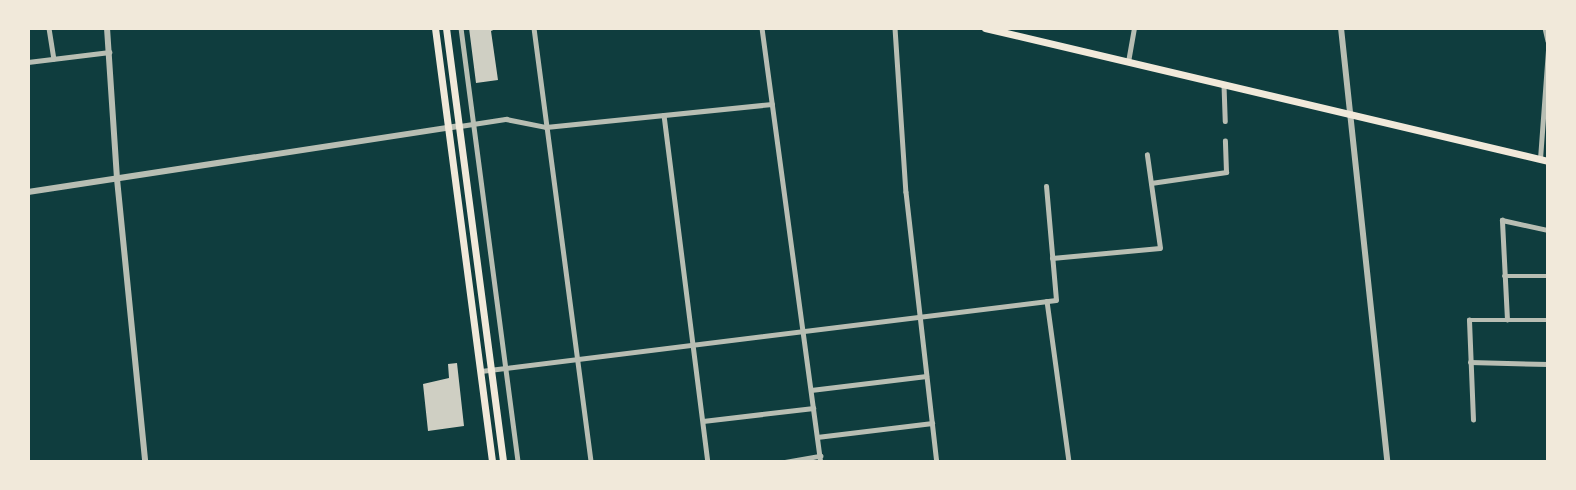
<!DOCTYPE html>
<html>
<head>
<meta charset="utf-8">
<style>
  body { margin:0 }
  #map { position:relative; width:1576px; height:490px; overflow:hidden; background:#0f3d3e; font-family:Inter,sans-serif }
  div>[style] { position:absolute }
  .building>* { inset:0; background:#cfcfc3 }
  .minor>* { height:4.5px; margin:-2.25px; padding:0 2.25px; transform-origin:2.25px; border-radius:2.25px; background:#b8beb3 }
  .tertiary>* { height:6px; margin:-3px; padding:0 3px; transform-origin:3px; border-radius:3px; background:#b8beb3 }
  .secondary>* { height:7px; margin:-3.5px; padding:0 3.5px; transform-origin:3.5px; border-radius:3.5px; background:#f1e9da }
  span { translate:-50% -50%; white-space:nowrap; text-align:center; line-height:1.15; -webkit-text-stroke:4.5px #f1e9da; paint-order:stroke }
  .frame { position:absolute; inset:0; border:30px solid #f1e9da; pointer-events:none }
</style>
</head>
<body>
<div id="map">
  <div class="building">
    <i style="clip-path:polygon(469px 28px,498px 28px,491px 31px,498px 80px,476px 83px)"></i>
    <i style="clip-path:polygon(457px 363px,464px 426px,428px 431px,423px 384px,449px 378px,448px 364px)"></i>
  </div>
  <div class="minor">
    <i style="left:49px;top:28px;width:31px;rotate:81deg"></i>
    <i style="left:461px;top:28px;width:438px;rotate:82.5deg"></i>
    <i style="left:534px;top:28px;width:438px;rotate:82.5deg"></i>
    <i style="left:762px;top:28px;width:438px;rotate:82.3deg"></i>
    <i style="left:895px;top:28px;width:164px;rotate:86.2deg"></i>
    <i style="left:906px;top:192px;width:272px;rotate:83.5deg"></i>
    <i style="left:1545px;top:28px;width:13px;rotate:77deg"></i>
    <i style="left:28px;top:62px;width:82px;rotate:-7deg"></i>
    <i style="left:1128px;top:62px;width:35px;rotate:-80deg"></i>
    <i style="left:1224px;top:85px;width:36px;rotate:88deg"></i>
    <i style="left:664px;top:115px;width:350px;rotate:82.8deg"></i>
    <i style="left:460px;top:126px;width:47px;rotate:-8.7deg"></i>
    <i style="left:506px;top:119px;width:41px;rotate:11.3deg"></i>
    <i style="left:546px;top:127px;width:227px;rotate:-5.8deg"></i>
    <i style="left:1540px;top:159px;width:110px;rotate:-85.8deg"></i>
    <i style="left:1151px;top:183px;width:76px;rotate:-8.3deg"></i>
    <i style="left:1226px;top:172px;width:31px;rotate:-92deg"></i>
    <i style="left:1052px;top:258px;width:108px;rotate:-5.3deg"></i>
    <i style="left:1160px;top:248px;width:94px;rotate:-98deg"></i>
    <i style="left:1504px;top:276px;width:44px"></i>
    <i style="left:1047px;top:301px;width:162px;rotate:82.2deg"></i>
    <i style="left:1507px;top:320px;width:100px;rotate:-92.9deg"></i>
    <i style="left:1502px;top:220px;width:47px;rotate:12.3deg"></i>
    <i style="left:1470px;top:362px;width:78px;rotate:1.5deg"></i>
    <i style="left:481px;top:371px;width:579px;rotate:-7.04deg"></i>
    <i style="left:1056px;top:300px;width:114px;rotate:-95deg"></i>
    <i style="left:811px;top:390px;width:116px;rotate:-6.9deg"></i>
    <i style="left:1473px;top:420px;width:100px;rotate:-92.3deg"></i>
    <i style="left:1469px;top:320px;width:79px"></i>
    <i style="left:703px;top:421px;width:111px;rotate:-6.7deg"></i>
    <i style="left:817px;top:437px;width:116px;rotate:-6.9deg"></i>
    <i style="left:785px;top:462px;width:36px;rotate:-10deg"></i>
  </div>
  <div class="tertiary">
    <i style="left:107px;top:28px;width:151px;rotate:86.2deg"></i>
    <i style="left:117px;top:179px;width:284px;rotate:84.3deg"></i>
    <i style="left:1341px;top:28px;width:436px;rotate:83.9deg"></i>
    <i style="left:28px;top:192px;width:437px;rotate:-8.7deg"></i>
  </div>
  <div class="secondary">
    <i style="left:435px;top:28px;width:438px;rotate:82.5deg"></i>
    <i style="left:446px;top:28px;width:438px;rotate:82.5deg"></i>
    <i style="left:985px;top:28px;width:578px;rotate:13.29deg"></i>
  </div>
  <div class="frame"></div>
</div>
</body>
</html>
